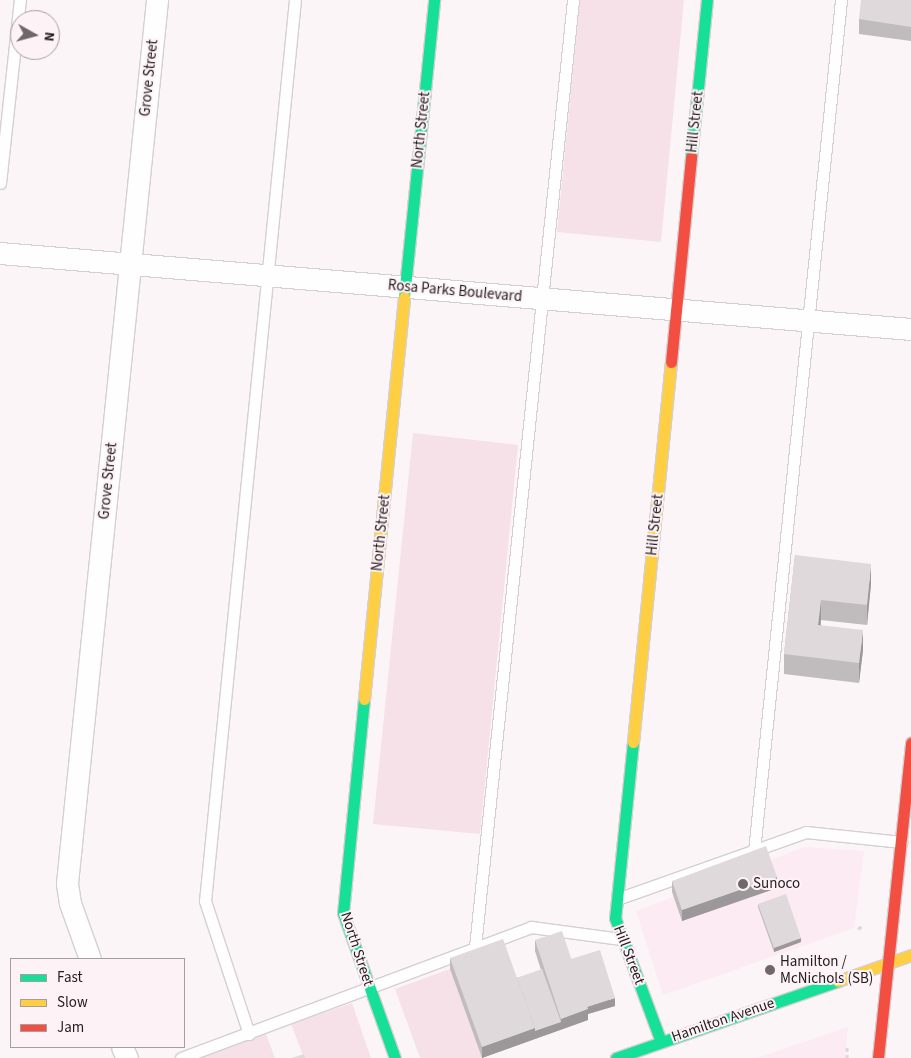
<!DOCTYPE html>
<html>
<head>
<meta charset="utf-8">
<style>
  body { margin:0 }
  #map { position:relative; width:911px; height:1058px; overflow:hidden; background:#fbf5f8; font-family:"Source Sans 3",sans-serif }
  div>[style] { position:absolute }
  .built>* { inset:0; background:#fcebf2 }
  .green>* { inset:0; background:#f6e1e9 }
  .path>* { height:3px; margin-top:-1.5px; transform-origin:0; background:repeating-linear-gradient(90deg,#dad8d9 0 4px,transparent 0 6.5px) }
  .roads { filter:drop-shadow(1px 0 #d5cfd2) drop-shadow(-1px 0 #d5cfd2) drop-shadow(0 1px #d5cfd2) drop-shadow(0 -1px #d5cfd2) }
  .lane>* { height:11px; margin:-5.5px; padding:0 5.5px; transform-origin:5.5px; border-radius:5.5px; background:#fefefe }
  .street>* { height:21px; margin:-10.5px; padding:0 10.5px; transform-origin:10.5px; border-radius:10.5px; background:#fefefe }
  .fast>* { height:11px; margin:-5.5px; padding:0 5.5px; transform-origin:5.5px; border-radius:5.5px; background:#16e098 }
  .slow>* { height:11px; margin:-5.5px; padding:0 5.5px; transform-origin:5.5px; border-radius:5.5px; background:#ffcf43 }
  .jam>* { height:11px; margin:-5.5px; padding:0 5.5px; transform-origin:5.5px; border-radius:5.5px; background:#f24e42 }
  .wall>* { inset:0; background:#c0bbbc }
  .shaded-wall>* { inset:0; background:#9c9899 }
  .building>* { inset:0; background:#dfd9db }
  .dots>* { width:14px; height:14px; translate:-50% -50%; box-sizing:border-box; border:2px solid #fdf3f7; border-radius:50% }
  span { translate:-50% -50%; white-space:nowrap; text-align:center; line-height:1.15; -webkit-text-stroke:4px #fdf3f7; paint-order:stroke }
  .street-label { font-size:15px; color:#221c1e }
  .poi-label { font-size:15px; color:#221c1e }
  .left { translate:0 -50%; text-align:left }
  .legend { position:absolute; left:10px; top:958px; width:175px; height:90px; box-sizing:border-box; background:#fdf3f7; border:1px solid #a59da0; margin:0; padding:6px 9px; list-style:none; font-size:15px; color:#221c1e }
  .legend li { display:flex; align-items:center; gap:10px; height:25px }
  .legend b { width:25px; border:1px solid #a59da0 }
  .north { position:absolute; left:10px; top:10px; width:50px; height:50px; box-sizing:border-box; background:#fdf3f7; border:1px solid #a59da0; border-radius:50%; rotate:97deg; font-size:14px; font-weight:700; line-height:20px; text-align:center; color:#221c1e }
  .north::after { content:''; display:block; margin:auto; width:18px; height:22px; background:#6e686a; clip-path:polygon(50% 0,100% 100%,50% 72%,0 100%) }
</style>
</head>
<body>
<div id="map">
  <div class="built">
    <i style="clip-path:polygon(805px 847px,864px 851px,854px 928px,663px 995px,636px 911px)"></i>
    <i style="clip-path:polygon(848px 1027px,845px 1058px,758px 1058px,786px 1048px)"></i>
  </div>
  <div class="green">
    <i style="clip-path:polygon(580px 0,684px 0,661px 242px,557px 232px)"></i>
    <i style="clip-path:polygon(413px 433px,518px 445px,480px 834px,373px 824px)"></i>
    <i style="clip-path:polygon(450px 969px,482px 1058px,420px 1058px,395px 989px)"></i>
    <i style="clip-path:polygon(352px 1003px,371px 1058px,304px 1058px,291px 1024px)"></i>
    <i style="clip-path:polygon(266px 1034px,275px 1058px,199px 1058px)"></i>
  </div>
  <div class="path">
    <i style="left:858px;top:929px;width:5px;rotate:-37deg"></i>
    <i style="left:847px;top:1058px;width:11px;rotate:-90deg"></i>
  </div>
  <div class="roads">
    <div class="lane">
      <i style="left:0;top:183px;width:184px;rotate:-83.8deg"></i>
      <i style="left:754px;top:851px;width:855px;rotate:-84.16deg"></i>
      <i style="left:617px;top:899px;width:201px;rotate:-19.5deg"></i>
      <i style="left:806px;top:832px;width:96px;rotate:6deg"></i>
      <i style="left:475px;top:947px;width:952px;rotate:-84.09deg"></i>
      <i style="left:249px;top:1034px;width:140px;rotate:-108.3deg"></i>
      <i style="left:205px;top:901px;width:905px;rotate:-84.3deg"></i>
      <i style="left:181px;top:1058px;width:374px;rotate:-20.5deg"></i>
      <i style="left:531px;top:927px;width:91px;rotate:7.6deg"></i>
    </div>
    <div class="street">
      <i style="left:0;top:253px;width:914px;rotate:4.77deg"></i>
      <i style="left:90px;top:959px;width:59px;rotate:-109.7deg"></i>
      <i style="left:70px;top:903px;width:20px;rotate:-99deg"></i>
      <i style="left:67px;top:883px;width:888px;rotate:-84.18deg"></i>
      <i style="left:122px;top:1047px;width:12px;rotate:66deg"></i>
    </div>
    <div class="fast">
      <i style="left:691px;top:157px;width:158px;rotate:-84.2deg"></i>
      <i style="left:404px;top:297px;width:299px;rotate:-84.2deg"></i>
      <i style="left:364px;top:699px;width:215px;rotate:95.6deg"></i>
      <i style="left:343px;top:913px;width:154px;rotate:70.3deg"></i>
      <i style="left:633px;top:742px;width:177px;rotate:95.8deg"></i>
      <i style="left:615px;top:918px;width:132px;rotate:69.6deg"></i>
      <i style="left:616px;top:1058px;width:235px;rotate:-19.1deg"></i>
    </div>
    <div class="slow">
      <i style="left:364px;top:699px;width:404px;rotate:-84.3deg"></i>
      <i style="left:633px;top:742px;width:382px;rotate:-84.3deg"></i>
      <i style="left:838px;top:981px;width:77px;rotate:-19.6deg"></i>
    </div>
    <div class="jam">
      <i style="left:671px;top:362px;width:206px;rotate:-84.4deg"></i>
      <i style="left:878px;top:1058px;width:317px;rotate:-84deg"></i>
    </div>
  </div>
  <div class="wall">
    <i style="clip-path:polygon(911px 0,911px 41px,859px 34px,859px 19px)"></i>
    <i style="clip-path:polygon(795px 555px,871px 584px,867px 625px,821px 620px,821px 625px,863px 650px,859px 683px,784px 674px,784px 654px)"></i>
    <i style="clip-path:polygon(672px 881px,777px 888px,682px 921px,672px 892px)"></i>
    <i style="clip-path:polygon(758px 904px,801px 942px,774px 952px,758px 907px)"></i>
    <i style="clip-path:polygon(535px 940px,571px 959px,615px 1006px,588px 1014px,588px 1020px,482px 1058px,450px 969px,450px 958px,517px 978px,541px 970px,535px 951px)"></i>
  </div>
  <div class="shaded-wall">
    <i style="clip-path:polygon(871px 564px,871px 584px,867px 625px,867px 605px)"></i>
    <i style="clip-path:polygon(821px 600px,821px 620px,818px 645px,818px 625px)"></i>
    <i style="clip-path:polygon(863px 630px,863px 650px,859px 683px,859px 663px)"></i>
    <i style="clip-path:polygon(777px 877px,777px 888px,682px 921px,682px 910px)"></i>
    <i style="clip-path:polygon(801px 938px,801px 942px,774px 952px,774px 948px)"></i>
    <i style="clip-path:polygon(615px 998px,615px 1006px,588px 1014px,588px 1020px,482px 1058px,482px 1047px,535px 1028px,561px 1022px,561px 1019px,586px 1007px)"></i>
  </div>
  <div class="building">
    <i style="clip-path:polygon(861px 0,911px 0,911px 27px,859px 19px)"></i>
    <i style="clip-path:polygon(795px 555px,871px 564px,867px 605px,821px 600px,818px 625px,863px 630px,859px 663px,784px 654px)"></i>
    <i style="clip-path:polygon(766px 846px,777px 877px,682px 910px,672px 881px)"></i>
    <i style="clip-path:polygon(786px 894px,801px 938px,774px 948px,758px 904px)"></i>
    <i style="clip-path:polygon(562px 931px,588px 1009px,561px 1019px,535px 940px)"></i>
    <i style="clip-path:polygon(503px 939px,535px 1028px,482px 1047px,450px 958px)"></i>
    <i style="clip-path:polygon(600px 950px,615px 998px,587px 1007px,571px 959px)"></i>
    <i style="clip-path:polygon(542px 969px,561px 1022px,535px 1031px,535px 1028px,517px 978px)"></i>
    <i style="clip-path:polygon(304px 1054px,305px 1058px,292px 1058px)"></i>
  </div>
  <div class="dots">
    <i style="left:743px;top:884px;background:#6e686a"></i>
    <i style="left:770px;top:970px;background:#6e686a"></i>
  </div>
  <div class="street-label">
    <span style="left:149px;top:78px;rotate:-84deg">Grove Street</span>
    <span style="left:695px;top:122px;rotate:-84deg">Hill Street</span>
    <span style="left:421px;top:130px;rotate:-84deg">North Street</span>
    <span style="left:455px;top:291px;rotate:5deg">Rosa Parks Boulevard</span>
    <span style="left:108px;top:481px;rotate:-84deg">Grove Street</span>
    <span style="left:655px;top:525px;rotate:-84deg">Hill Street</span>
    <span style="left:381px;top:533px;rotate:-84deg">North Street</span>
    <span style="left:357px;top:949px;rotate:72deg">North Street</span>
    <span style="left:629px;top:955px;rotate:69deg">Hill Street</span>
    <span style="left:723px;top:1020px;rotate:-19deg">Hamilton Avenue</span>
  </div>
  <div class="poi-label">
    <span class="left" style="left:753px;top:884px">Sunoco</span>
    <span class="left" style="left:780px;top:970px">Hamilton /<br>McNichols (SB)</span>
  </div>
  <ul class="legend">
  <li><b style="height:6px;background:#16e098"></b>Fast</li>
  <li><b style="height:6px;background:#ffcf43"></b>Slow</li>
  <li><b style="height:6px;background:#f24e42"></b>Jam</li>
  </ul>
  <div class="north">N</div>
</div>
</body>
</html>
